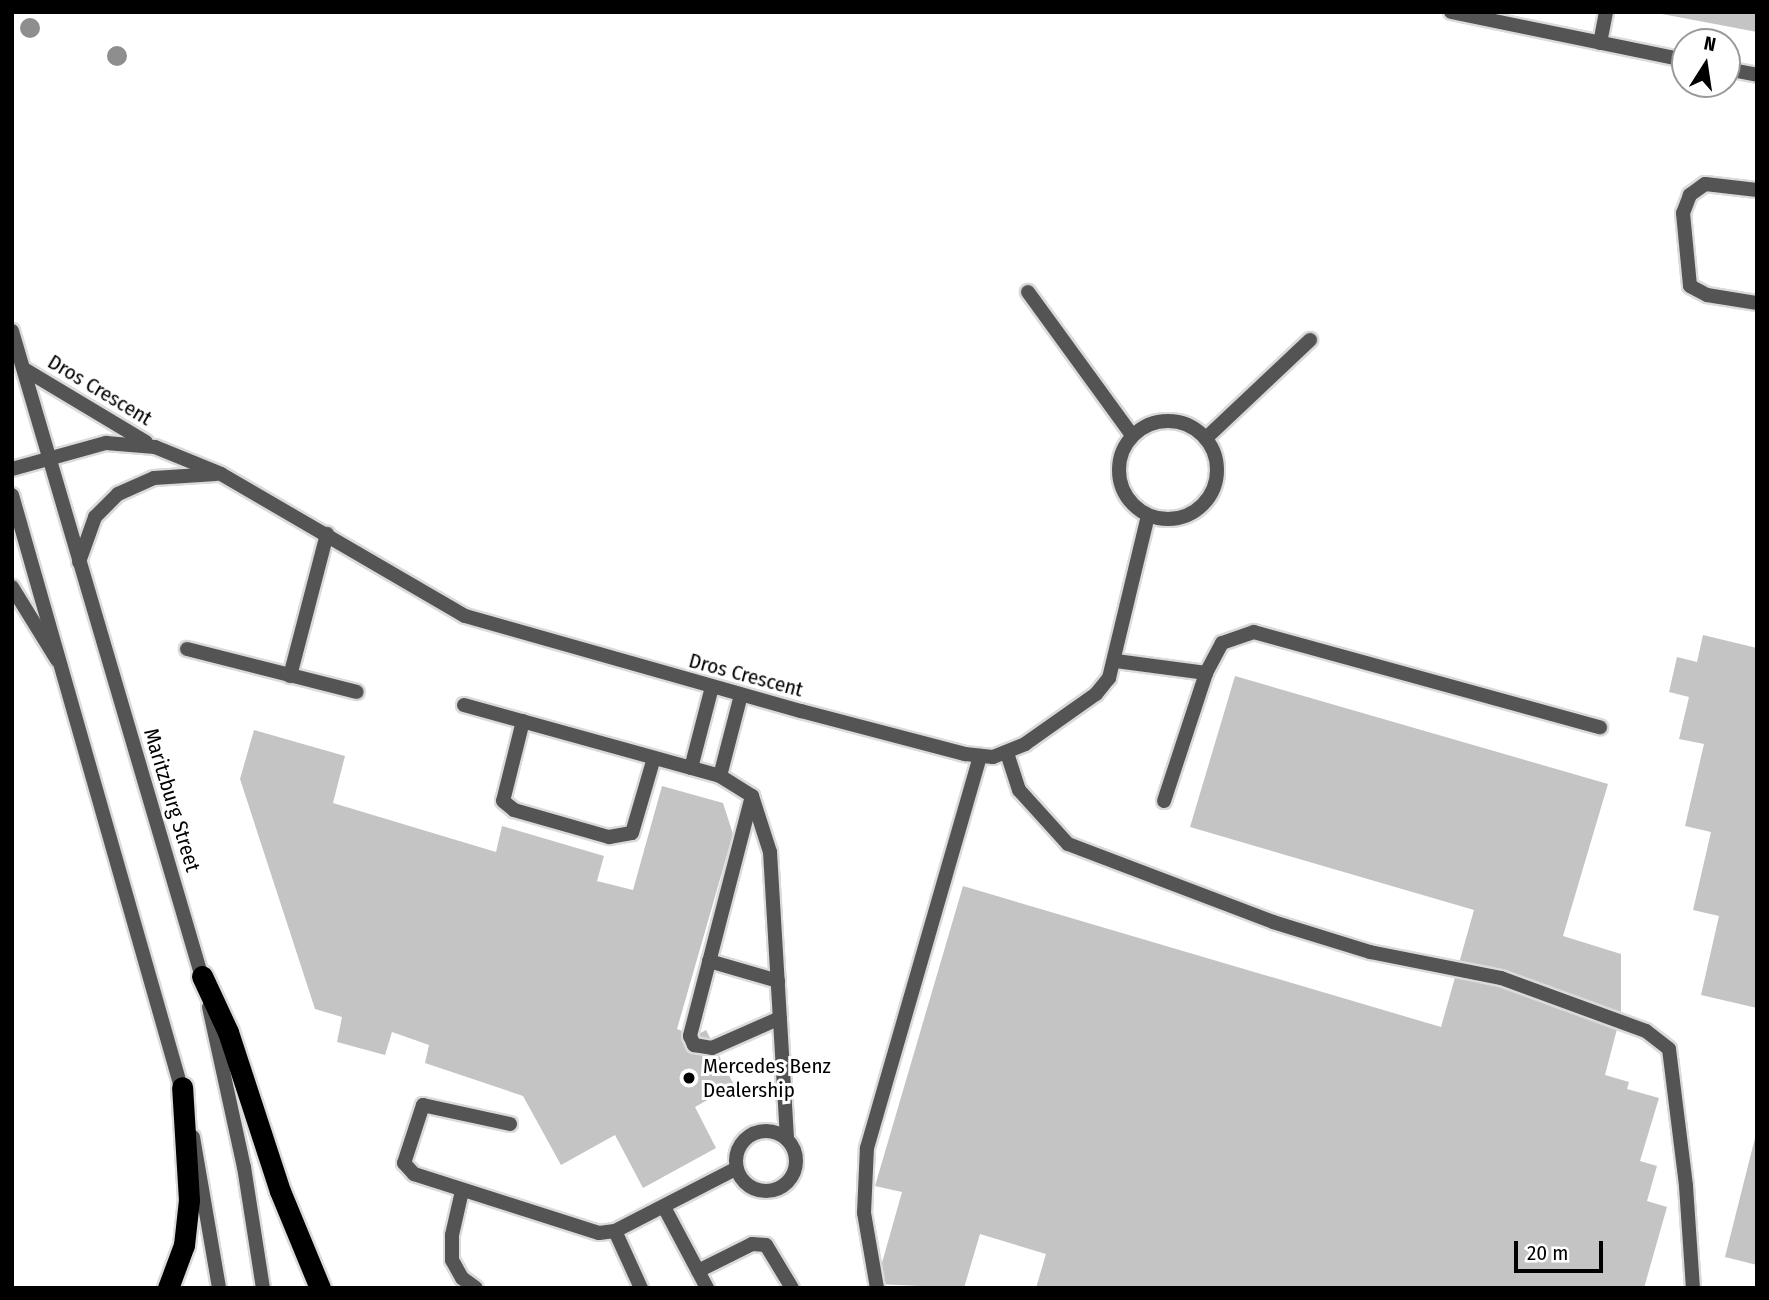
<!DOCTYPE html>
<html>
<head>
<meta charset="utf-8">
<style>
  body { margin:0 }
  #map { position:relative; width:1769px; height:1300px; overflow:hidden; background:#fff; font-family:"Fira Sans Condensed",sans-serif }
  div>[style] { position:absolute }
  .building>* { inset:0; background:#c4c4c4 }
  .roads { filter:drop-shadow(2px 0 #dbdbdb) drop-shadow(-2px 0 #dbdbdb) drop-shadow(0 2px #dbdbdb) drop-shadow(0 -2px #dbdbdb) }
  .lane>* { height:14px; margin:-7px; padding:0 7px; transform-origin:7px; border-radius:7px; background:#545454 }
  .lane>.ring { margin:-7px; padding:0; box-sizing:content-box; background:none; border:14px solid #545454; border-radius:50% }
  .street>* { height:14px; margin:-7px; padding:0 7px; transform-origin:7px; border-radius:7px; background:#545454 }
  .street>.ring { margin:-7px; padding:0; box-sizing:content-box; background:none; border:14px solid #545454; border-radius:50% }
  .highway>* { height:21px; margin:-10.5px; padding:0 10.5px; transform-origin:10.5px; border-radius:10.5px; background:#000 }
  .trees>* { width:20px; height:20px; margin:-10px; border-radius:50%; background:#8e8e8e }
  .dots>* { width:19px; height:19px; translate:-50% -50%; box-sizing:border-box; border:4px solid #fff; border-radius:50% }
  span { translate:-50% -50%; white-space:nowrap; text-align:center; line-height:1.15; -webkit-text-stroke:6px #fff; paint-order:stroke }
  .street-label { font-size:21px; color:#000 }
  .poi-label { font-size:21px; color:#000 }
  .left { translate:0 -50%; text-align:left }
  .frame { position:absolute; inset:0; border:14px solid #000; pointer-events:none }
  .north { position:absolute; left:1671px; top:28px; width:70px; height:70px; box-sizing:border-box; background:#fff; border:2px solid #999; border-radius:50%; rotate:12deg; font-size:19px; font-weight:700; line-height:28px; text-align:center; color:#000 }
  .north::after { content:''; display:block; margin:auto; width:24px; height:32px; background:#000; clip-path:polygon(50% 0,100% 100%,50% 72%,0 100%) }
  .scale { position:absolute; left:1514px; top:1241px; width:89px; height:32px; box-sizing:border-box; border:4px solid #000; border-top:0; padding-left:9px; font-size:21px; line-height:24px; white-space:nowrap; color:#000; -webkit-text-stroke:5px #fff; paint-order:stroke }
</style>
</head>
<body>
<div id="map">
  <div class="building">
    <i style="clip-path:polygon(1663px 12px,1757px 12px,1757px 32px,1662px 14px)"></i>
    <i style="clip-path:polygon(1703px 635px,1757px 648px,1757px 1008px,1701px 995px,1719px 916px,1693px 910px,1711px 832px,1685px 826px,1704px 744px,1679px 739px,1689px 697px,1669px 692px,1677px 657px,1697px 662px)"></i>
    <i style="clip-path:polygon(1235px 676px,1608px 784px,1563px 936px,1621px 954px,1621px 1014px,1605px 1075px,1629px 1082px,1627px 1089px,1659px 1098px,1640px 1161px,1657px 1166px,1647px 1201px,1667px 1207px,1644px 1288px,1036px 1288px,1046px 1254px,980px 1234px,964px 1288px,876px 1284px,902px 1192px,875px 1186px,963px 886px,1441px 1027px,1474px 910px,1190px 827px)"></i>
    <i style="clip-path:polygon(254px 730px,345px 756px,333px 803px,496px 852px,502px 826px,604px 856px,597px 881px,633px 890px,662px 786px,723px 803px,733px 834px,677px 1029px,695px 1036px,706px 1030px,734px 1085px,695px 1107px,716px 1148px,643px 1188px,615px 1135px,561px 1165px,523px 1096px,425px 1063px,429px 1045px,392px 1032px,385px 1055px,337px 1042px,342px 1017px,315px 1009px,240px 779px)"></i>
    <i style="clip-path:polygon(1757px 1130px,1757px 1265px,1725px 1257px)"></i>
  </div>
  <div class="roads">
    <div class="lane">
      <i style="left:1028px;top:292px;width:177px;rotate:54deg"></i>
      <i style="left:1206px;top:438px;width:143px;rotate:-43.3deg"></i>
      <i style="left:12px;top:587px;width:86px;rotate:58.3deg"></i>
      <i style="left:187px;top:649px;width:175px;rotate:14.2deg"></i>
      <i style="left:1116px;top:661px;width:91px;rotate:7.6deg"></i>
      <i style="left:290px;top:676px;width:147px;rotate:-75.4deg"></i>
      <i style="left:464px;top:705px;width:266px;rotate:15.5deg"></i>
      <i style="left:720px;top:776px;width:38px;rotate:32deg"></i>
      <i style="left:752px;top:796px;width:59px;rotate:72.2deg"></i>
      <i style="left:770px;top:852px;width:288px;rotate:86.6deg"></i>
      <i style="left:523px;top:721px;width:82px;rotate:104deg"></i>
      <i style="left:503px;top:801px;width:14px;rotate:39deg"></i>
      <i style="left:514px;top:810px;width:99px;rotate:15.9deg"></i>
      <i style="left:609px;top:837px;width:23px;rotate:-10deg"></i>
      <i style="left:632px;top:833px;width:78px;rotate:-73.7deg"></i>
      <i style="left:1007px;top:753px;width:39px;rotate:72deg"></i>
      <i style="left:1019px;top:790px;width:73px;rotate:47.8deg"></i>
      <i style="left:1068px;top:844px;width:219px;rotate:20.8deg"></i>
      <i style="left:1273px;top:922px;width:102px;rotate:17.2deg"></i>
      <i style="left:1370px;top:952px;width:134px;rotate:11.2deg"></i>
      <i style="left:1501px;top:978px;width:154px;rotate:20.1deg"></i>
      <i style="left:1646px;top:1031px;width:29px;rotate:38deg"></i>
      <i style="left:1669px;top:1049px;width:138px;rotate:82.9deg"></i>
      <i style="left:1686px;top:1186px;width:102px;rotate:86.1deg"></i>
      <i style="left:691px;top:768px;width:84px;rotate:-75.5deg"></i>
      <i style="left:720px;top:776px;width:84px;rotate:-75.5deg"></i>
      <i style="left:752px;top:796px;width:248px;rotate:104.5deg"></i>
      <i style="left:690px;top:1036px;width:10px;rotate:66deg"></i>
      <i style="left:694px;top:1045px;width:18px;rotate:9deg"></i>
      <i style="left:712px;top:1048px;width:74px;rotate:-23.8deg"></i>
      <i style="left:1164px;top:801px;width:135px;rotate:-71.8deg"></i>
      <i style="left:1206px;top:673px;width:34px;rotate:-62deg"></i>
      <i style="left:1222px;top:643px;width:34px;rotate:-19deg"></i>
      <i style="left:1254px;top:632px;width:359px;rotate:15.4deg"></i>
      <i style="left:709px;top:961px;width:72px;rotate:16.2deg"></i>
      <i style="left:510px;top:1124px;width:89px;rotate:-167.7deg"></i>
      <i style="left:423px;top:1105px;width:61px;rotate:108.1deg"></i>
      <i style="left:404px;top:1163px;width:15px;rotate:48deg"></i>
      <i style="left:414px;top:1174px;width:194px;rotate:17.7deg"></i>
      <i style="left:599px;top:1233px;width:16px;rotate:-7deg"></i>
      <i style="left:615px;top:1231px;width:137px;rotate:-27.3deg"></i>
      <i class="ring" style="left:736px;top:1131px;width:46px;height:46px"></i>
      <i style="left:462px;top:1191px;width:45px;rotate:102.8deg"></i>
      <i style="left:452px;top:1235px;width:25px;rotate:90deg"></i>
      <i style="left:452px;top:1260px;width:21px;rotate:61deg"></i>
      <i style="left:462px;top:1278px;width:17px;rotate:36deg"></i>
      <i style="left:664px;top:1207px;width:92px;rotate:62deg"></i>
      <i style="left:615px;top:1231px;width:63px;rotate:65.5deg"></i>
      <i style="left:698px;top:1271px;width:60px;rotate:-26.6deg"></i>
      <i style="left:752px;top:1244px;width:14px;rotate:4deg"></i>
      <i style="left:766px;top:1245px;width:50px;rotate:58.8deg"></i>
      <i style="left:877px;top:1288px;width:76px;rotate:-99.8deg"></i>
      <i style="left:864px;top:1213px;width:65px;rotate:-87.4deg"></i>
      <i style="left:867px;top:1148px;width:408px;rotate:-73.9deg"></i>
    </div>
    <div class="street">
      <i style="left:1451px;top:12px;width:239px;rotate:11.6deg"></i>
      <i style="left:1600px;top:43px;width:32px;rotate:-79deg"></i>
      <i style="left:1727px;top:69px;width:31px;rotate:11deg"></i>
      <i style="left:1757px;top:190px;width:52px;rotate:-173.4deg"></i>
      <i style="left:1705px;top:184px;width:19px;rotate:144deg"></i>
      <i style="left:1690px;top:195px;width:19px;rotate:111deg"></i>
      <i style="left:1683px;top:213px;width:73px;rotate:84.5deg"></i>
      <i style="left:1690px;top:286px;width:19px;rotate:28deg"></i>
      <i style="left:1707px;top:295px;width:51px;rotate:9.1deg"></i>
      <i style="left:12px;top:331px;width:681px;rotate:73.62deg"></i>
      <i style="left:24px;top:369px;width:142px;rotate:30.9deg"></i>
      <i class="ring" style="left:1119px;top:421px;width:84px;height:84px"></i>
      <i style="left:12px;top:469px;width:98px;rotate:-15.5deg"></i>
      <i style="left:106px;top:443px;width:49px;rotate:4.7deg"></i>
      <i style="left:155px;top:447px;width:71px;rotate:22.2deg"></i>
      <i style="left:221px;top:474px;width:282px;rotate:30.2deg"></i>
      <i style="left:465px;top:616px;width:349px;rotate:15.8deg"></i>
      <i style="left:801px;top:711px;width:170px;rotate:14.7deg"></i>
      <i style="left:965px;top:754px;width:28px;rotate:6deg"></i>
      <i style="left:993px;top:757px;width:35px;rotate:-22deg"></i>
      <i style="left:1025px;top:744px;width:87px;rotate:-35.2deg"></i>
      <i style="left:1096px;top:694px;width:21px;rotate:-51deg"></i>
      <i style="left:1109px;top:678px;width:167px;rotate:-76.5deg"></i>
      <i style="left:12px;top:495px;width:623px;rotate:74.07deg"></i>
      <i style="left:79px;top:562px;width:48px;rotate:-70.4deg"></i>
      <i style="left:95px;top:517px;width:33px;rotate:-45deg"></i>
      <i style="left:118px;top:494px;width:39px;rotate:-24deg"></i>
      <i style="left:154px;top:478px;width:62px;rotate:-3.7deg"></i>
      <i style="left:209px;top:1007px;width:164px;rotate:77.7deg"></i>
      <i style="left:244px;top:1167px;width:122px;rotate:81.1deg"></i>
      <i style="left:193px;top:1137px;width:153px;rotate:80.2deg"></i>
    </div>
    <div class="highway">
      <i style="left:202px;top:976px;width:62px;rotate:65.1deg"></i>
      <i style="left:228px;top:1032px;width:167px;rotate:71.9deg"></i>
      <i style="left:280px;top:1191px;width:105px;rotate:67.6deg"></i>
      <i style="left:168px;top:1288px;width:46px;rotate:-69.6deg"></i>
      <i style="left:184px;top:1245px;width:45px;rotate:-83.7deg"></i>
      <i style="left:189px;top:1200px;width:113px;rotate:-93.5deg"></i>
    </div>
  </div>
  <div class="trees">
    <i style="left:30px;top:28px"></i>
    <i style="left:117px;top:56px"></i>
  </div>
  <div class="dots">
    <i style="left:689px;top:1078px;background:#000"></i>
  </div>
  <div class="street-label">
    <span style="left:100px;top:390px;rotate:31deg">Dros Crescent</span>
    <span style="left:746px;top:675px;rotate:15deg">Dros Crescent</span>
    <span style="left:172px;top:800px;rotate:73deg">Maritzburg Street</span>
  </div>
  <div class="poi-label">
    <span class="left" style="left:703px;top:1078px">Mercedes Benz<br>Dealership</span>
  </div>
  <div class="frame"></div>
  <div class="north">N</div>
  <div class="scale">20 m</div>
</div>
</body>
</html>
